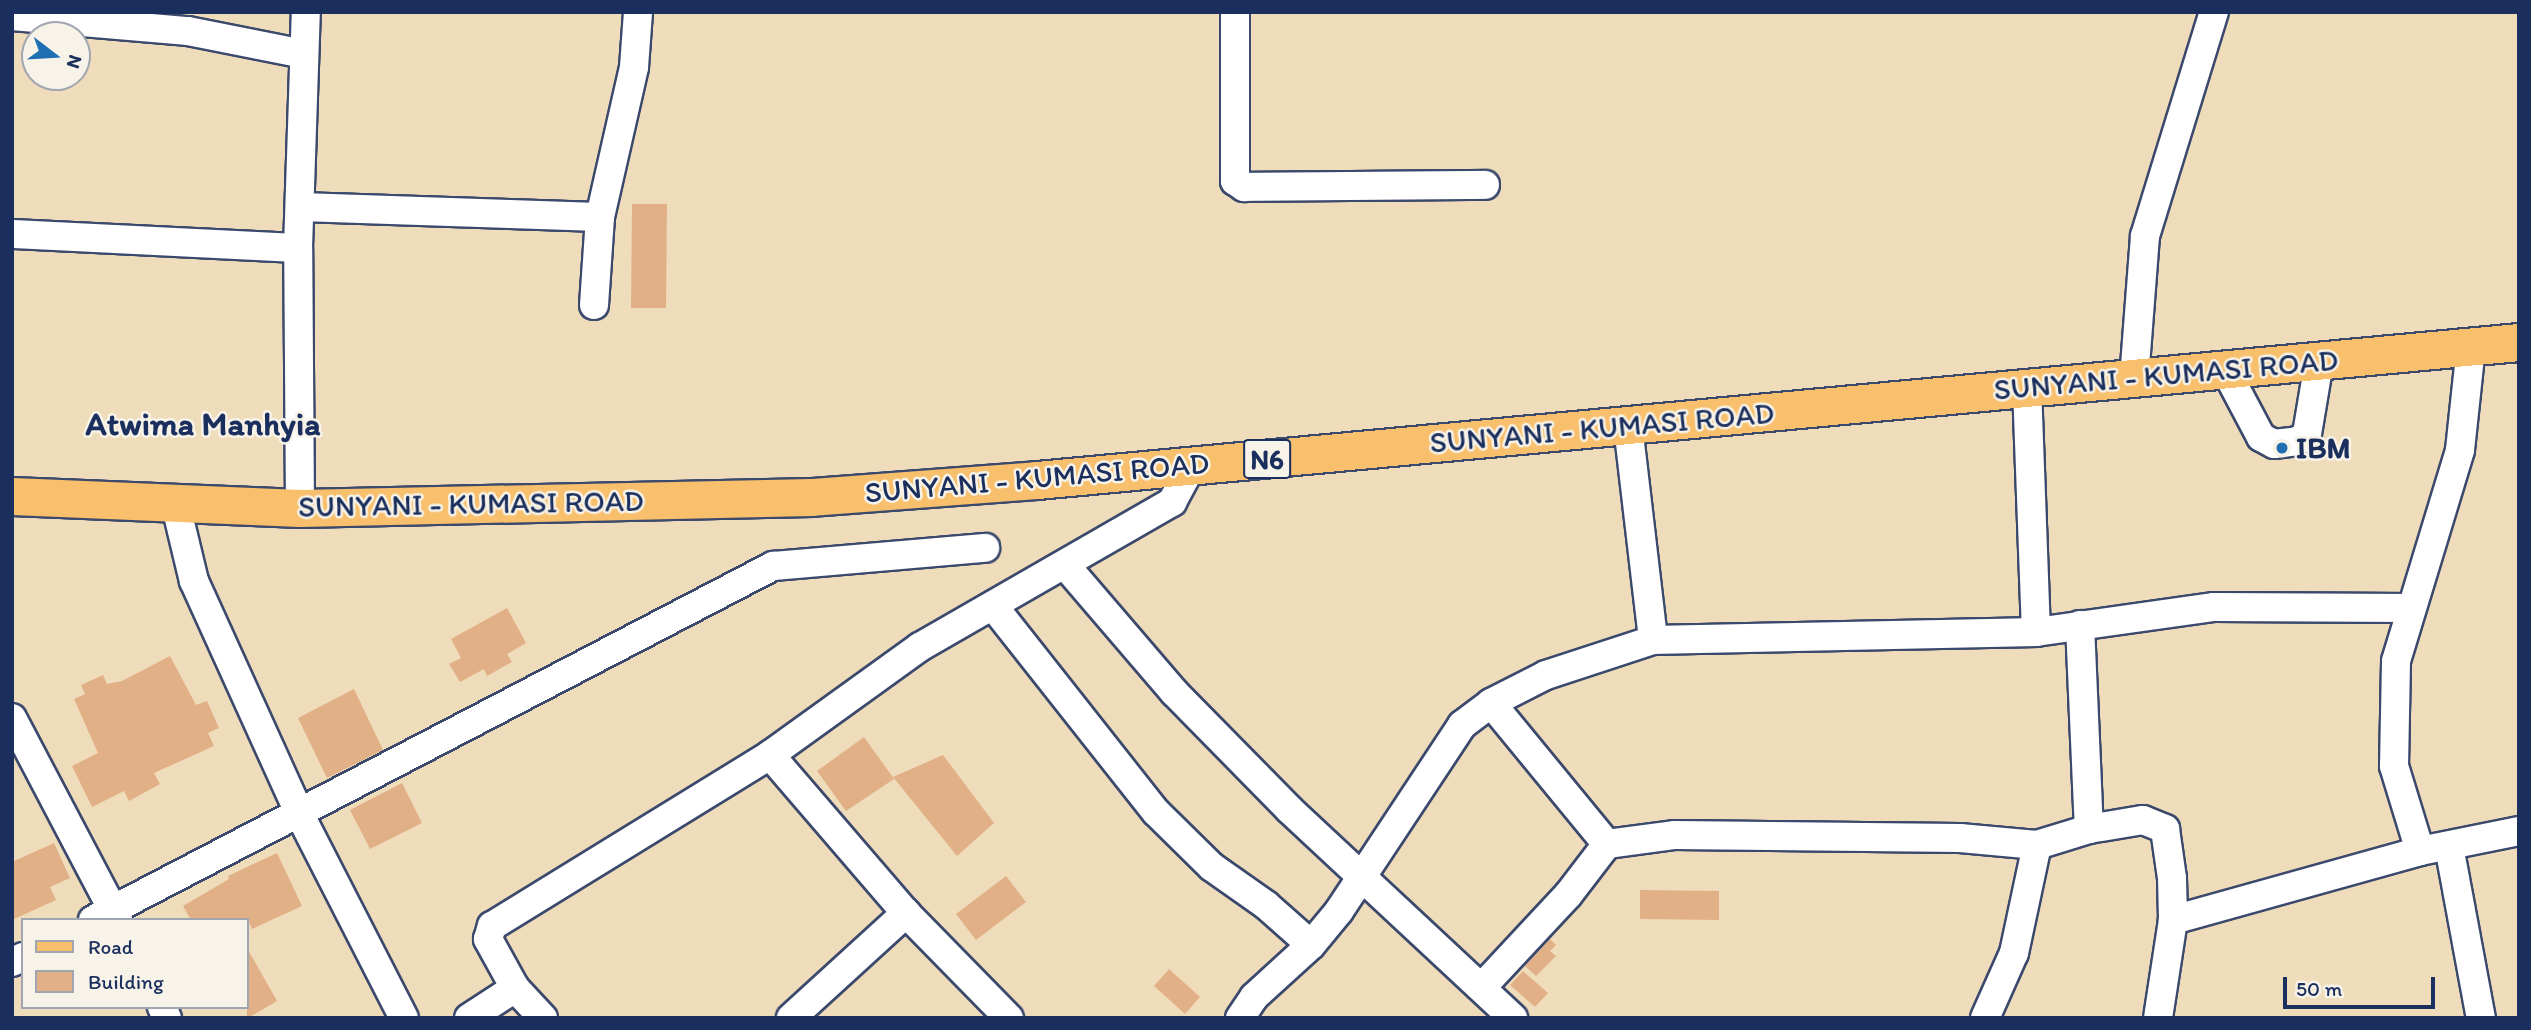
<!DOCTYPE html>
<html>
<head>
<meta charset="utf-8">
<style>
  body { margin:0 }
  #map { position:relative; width:2531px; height:1030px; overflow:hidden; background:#efdcba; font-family:Itim,sans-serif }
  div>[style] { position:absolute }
  .building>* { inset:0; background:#e2b087 }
  .roads { filter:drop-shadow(2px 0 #3b496c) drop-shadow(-2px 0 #3b496c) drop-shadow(0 2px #3b496c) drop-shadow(0 -2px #3b496c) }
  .minor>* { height:28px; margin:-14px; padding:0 14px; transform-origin:14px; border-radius:14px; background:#fff }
  .major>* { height:37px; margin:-18.5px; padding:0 18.5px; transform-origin:18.5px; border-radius:18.5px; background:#f8bf6c }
  .dots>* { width:19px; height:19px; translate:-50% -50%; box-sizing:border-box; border:4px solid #f7f3e8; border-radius:50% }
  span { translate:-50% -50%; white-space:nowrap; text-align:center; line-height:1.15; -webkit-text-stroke:5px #f7f3e8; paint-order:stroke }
  .shield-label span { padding:2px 5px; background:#f7f3e8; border:2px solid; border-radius:5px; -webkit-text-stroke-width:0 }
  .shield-label { font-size:28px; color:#1b2f5e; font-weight:700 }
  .street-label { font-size:30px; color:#1b2f5e }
  .poi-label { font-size:30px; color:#1b2f5e; font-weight:700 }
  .left { translate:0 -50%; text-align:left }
  .quarter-label { font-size:33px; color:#1b2f5e; font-weight:700 }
  .frame { position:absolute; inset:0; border:14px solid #1b2f5e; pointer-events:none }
  .legend { position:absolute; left:21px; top:918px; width:228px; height:91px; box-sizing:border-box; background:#f7f3e8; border:2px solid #9fa5b1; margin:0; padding:9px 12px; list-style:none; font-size:21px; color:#1b2f5e }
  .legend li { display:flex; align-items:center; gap:14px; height:35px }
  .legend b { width:35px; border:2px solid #9fa5b1 }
  .north { position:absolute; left:21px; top:21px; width:70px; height:70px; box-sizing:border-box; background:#f7f3e8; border:2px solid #9fa5b1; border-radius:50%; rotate:107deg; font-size:19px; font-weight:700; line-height:28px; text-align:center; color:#1b2f5e }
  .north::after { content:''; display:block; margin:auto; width:24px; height:32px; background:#1f6fb2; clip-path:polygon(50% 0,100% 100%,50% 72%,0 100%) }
  .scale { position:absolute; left:2283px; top:977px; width:152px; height:32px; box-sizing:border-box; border:4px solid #1b2f5e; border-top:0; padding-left:9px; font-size:21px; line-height:24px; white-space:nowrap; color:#1b2f5e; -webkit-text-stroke:5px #f7f3e8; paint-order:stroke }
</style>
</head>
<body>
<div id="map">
  <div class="building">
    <i style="clip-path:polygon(632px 204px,667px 204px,666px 308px,631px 308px)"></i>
    <i style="clip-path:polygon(507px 608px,526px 643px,507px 654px,512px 662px,487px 676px,484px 669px,460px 682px,449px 664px,461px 658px,451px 639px)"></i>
    <i style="clip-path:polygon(170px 656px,196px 705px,207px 701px,219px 728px,208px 733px,214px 746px,154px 773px,160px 784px,129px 801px,124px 791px,92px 807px,72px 766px,98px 753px,74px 699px,85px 694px,81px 685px,103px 675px,107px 684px,122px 681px)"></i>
    <i style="clip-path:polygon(354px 689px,383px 750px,327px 778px,298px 718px)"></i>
    <i style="clip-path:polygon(864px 737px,894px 779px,846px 811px,817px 771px)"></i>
    <i style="clip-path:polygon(943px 755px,994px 823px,957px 856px,893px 777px)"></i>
    <i style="clip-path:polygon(402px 783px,422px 823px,370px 849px,350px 810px)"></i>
    <i style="clip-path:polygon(54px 843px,70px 878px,50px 887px,56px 900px,12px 920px,12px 862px)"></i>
    <i style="clip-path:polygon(277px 853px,302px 906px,252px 929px,248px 920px,191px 920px,183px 906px,229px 879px,228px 876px)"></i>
    <i style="clip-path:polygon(1006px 876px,1026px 902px,976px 940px,956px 914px)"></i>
    <i style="clip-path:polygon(1640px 890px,1719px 891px,1719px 920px,1640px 919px)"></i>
    <i style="clip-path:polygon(1550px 939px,1556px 945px,1550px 951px,1556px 956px,1536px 976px,1525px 966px)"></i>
    <i style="clip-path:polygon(247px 948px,277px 1001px,248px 1018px,247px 1018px)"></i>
    <i style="clip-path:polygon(1169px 969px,1200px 997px,1185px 1014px,1154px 986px)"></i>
    <i style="clip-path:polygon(1523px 971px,1548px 993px,1535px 1007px,1510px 985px)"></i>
  </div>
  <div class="roads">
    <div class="minor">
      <i style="left:1235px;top:12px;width:169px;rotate:90deg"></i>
      <i style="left:1235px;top:181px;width:11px;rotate:34deg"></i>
      <i style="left:1244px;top:187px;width:241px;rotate:-0.5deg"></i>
      <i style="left:12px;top:16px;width:177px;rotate:4.9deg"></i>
      <i style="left:188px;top:31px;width:118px;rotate:11.2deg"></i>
      <i style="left:300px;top:207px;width:300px;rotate:1.9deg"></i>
      <i style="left:12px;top:234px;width:286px;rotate:2.8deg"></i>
      <i style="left:594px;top:305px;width:88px;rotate:-86.1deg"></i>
      <i style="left:600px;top:217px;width:154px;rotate:-77.2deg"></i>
      <i style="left:634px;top:67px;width:55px;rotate:-85.8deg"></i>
      <i style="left:2225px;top:369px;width:77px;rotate:62.1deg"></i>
      <i style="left:2261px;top:437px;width:15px;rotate:28deg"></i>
      <i style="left:2274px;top:444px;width:24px;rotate:-7deg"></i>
      <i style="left:2298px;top:441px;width:11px;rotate:-38deg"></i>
      <i style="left:2307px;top:434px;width:73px;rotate:-80.5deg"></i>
      <i style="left:2134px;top:379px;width:143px;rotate:-85.6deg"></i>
      <i style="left:2145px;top:236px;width:234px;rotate:-72.9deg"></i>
      <i style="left:2027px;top:387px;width:245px;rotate:87.9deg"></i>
      <i style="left:1628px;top:426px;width:215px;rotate:83.3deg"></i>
      <i style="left:175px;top:502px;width:81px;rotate:76.5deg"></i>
      <i style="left:194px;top:581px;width:255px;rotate:65.6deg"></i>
      <i style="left:299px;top:813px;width:230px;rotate:62.9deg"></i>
      <i style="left:300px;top:508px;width:260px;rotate:-90.4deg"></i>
      <i style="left:298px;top:248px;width:236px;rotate:-88.1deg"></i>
      <i style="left:1066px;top:566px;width:166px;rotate:49.4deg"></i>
      <i style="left:1174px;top:692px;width:165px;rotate:45.5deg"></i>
      <i style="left:1290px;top:810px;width:305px;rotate:43deg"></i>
      <i style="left:994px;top:607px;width:261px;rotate:51.7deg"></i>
      <i style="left:1156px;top:812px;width:78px;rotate:44.5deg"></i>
      <i style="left:1212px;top:867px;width:66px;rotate:35.1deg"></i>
      <i style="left:1266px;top:905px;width:60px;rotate:41.6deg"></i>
      <i style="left:2080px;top:625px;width:204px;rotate:87.5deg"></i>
      <i style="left:1491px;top:703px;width:183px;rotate:50.6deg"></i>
      <i style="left:12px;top:718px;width:228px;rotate:62.3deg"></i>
      <i style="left:770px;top:755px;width:208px;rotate:49.3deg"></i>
      <i style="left:906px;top:913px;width:147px;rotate:45.6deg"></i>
      <i style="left:2449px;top:846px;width:175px;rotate:79.5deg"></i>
      <i style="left:2420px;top:851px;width:89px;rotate:-107deg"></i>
      <i style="left:2394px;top:766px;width:105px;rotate:-88.9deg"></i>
      <i style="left:2396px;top:661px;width:220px;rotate:-73.1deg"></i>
      <i style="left:2460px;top:450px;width:104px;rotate:-83.9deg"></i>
      <i style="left:93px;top:920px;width:767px;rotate:-27.5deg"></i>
      <i style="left:773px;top:566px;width:213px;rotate:-4.9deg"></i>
      <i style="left:2173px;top:920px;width:256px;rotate:-15.6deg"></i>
      <i style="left:2420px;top:851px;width:101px;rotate:-11.4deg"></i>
      <i style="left:12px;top:962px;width:12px;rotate:-24deg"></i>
      <i style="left:1483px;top:986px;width:125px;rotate:-47deg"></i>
      <i style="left:1568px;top:895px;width:64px;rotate:-52.6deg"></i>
      <i style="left:1607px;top:844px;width:69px;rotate:-7.5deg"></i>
      <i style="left:1675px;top:835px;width:285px;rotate:0.6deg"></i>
      <i style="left:1960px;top:838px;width:77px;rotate:5.2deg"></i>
      <i style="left:2037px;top:845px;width:54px;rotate:-17.1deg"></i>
      <i style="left:2089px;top:829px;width:55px;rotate:-9.5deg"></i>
      <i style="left:2143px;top:820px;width:24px;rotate:22deg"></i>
      <i style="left:2165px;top:829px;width:49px;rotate:81.9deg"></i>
      <i style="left:2172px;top:878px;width:42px;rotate:88.6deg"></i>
      <i style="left:2173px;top:920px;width:99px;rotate:98.7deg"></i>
      <i style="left:162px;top:1007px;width:12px;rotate:66deg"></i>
      <i style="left:469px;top:1018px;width:55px;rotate:-33.1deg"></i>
      <i style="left:543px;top:1018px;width:41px;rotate:-133deg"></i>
      <i style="left:515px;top:988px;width:56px;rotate:-118.9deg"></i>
      <i style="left:488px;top:939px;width:14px;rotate:-73deg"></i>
      <i style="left:492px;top:926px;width:326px;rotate:-31.6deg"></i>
      <i style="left:770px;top:755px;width:185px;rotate:-35.8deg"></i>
      <i style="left:920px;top:647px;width:291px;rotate:-29.9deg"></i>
      <i style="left:1172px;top:502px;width:42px;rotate:-61.6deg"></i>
      <i style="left:791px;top:1018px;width:156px;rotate:-42.4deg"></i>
      <i style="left:1240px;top:1018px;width:25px;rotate:-56deg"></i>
      <i style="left:1254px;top:997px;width:77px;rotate:-42.4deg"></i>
      <i style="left:1311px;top:945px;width:44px;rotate:-50.5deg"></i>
      <i style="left:1339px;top:911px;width:223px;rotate:-56.5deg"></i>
      <i style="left:1462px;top:725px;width:36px;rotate:-37deg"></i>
      <i style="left:1491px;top:703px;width:62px;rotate:-27deg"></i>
      <i style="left:1546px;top:675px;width:113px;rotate:-18.1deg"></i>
      <i style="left:1653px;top:640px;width:383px;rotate:-1.2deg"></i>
      <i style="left:2036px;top:632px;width:180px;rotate:-8deg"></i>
      <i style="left:2214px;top:607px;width:197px;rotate:0.3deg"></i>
      <i style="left:1985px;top:1018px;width:71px;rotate:-66deg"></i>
      <i style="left:2014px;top:953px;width:110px;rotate:-78deg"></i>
    </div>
    <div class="major">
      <i style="left:12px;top:496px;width:288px;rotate:2.4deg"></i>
      <i style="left:300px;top:508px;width:511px;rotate:-1.23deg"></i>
      <i style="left:811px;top:497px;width:227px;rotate:-4.3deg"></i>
      <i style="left:1037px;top:480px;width:1488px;rotate:-5.32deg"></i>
    </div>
  </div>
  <div class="dots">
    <i style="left:2282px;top:448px;background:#1f6fb2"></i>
  </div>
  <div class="shield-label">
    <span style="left:1267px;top:459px">N6</span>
  </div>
  <div class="street-label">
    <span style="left:2166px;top:375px;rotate:-5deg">SUNYANI - KUMASI ROAD</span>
    <span style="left:1602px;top:428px;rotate:-5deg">SUNYANI - KUMASI ROAD</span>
    <span style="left:1037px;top:478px;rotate:-5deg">SUNYANI - KUMASI ROAD</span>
    <span style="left:471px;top:504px;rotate:-1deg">SUNYANI - KUMASI ROAD</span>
  </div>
  <div class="poi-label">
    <span class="left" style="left:2296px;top:448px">IBM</span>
  </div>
  <div class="quarter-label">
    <span style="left:203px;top:424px">Atwima Manhyia</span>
  </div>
  <div class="frame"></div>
  <ul class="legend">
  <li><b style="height:9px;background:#f8bf6c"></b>Road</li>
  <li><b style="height:19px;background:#e2b087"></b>Building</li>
  </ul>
  <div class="north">N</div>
  <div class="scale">50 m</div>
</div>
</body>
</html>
